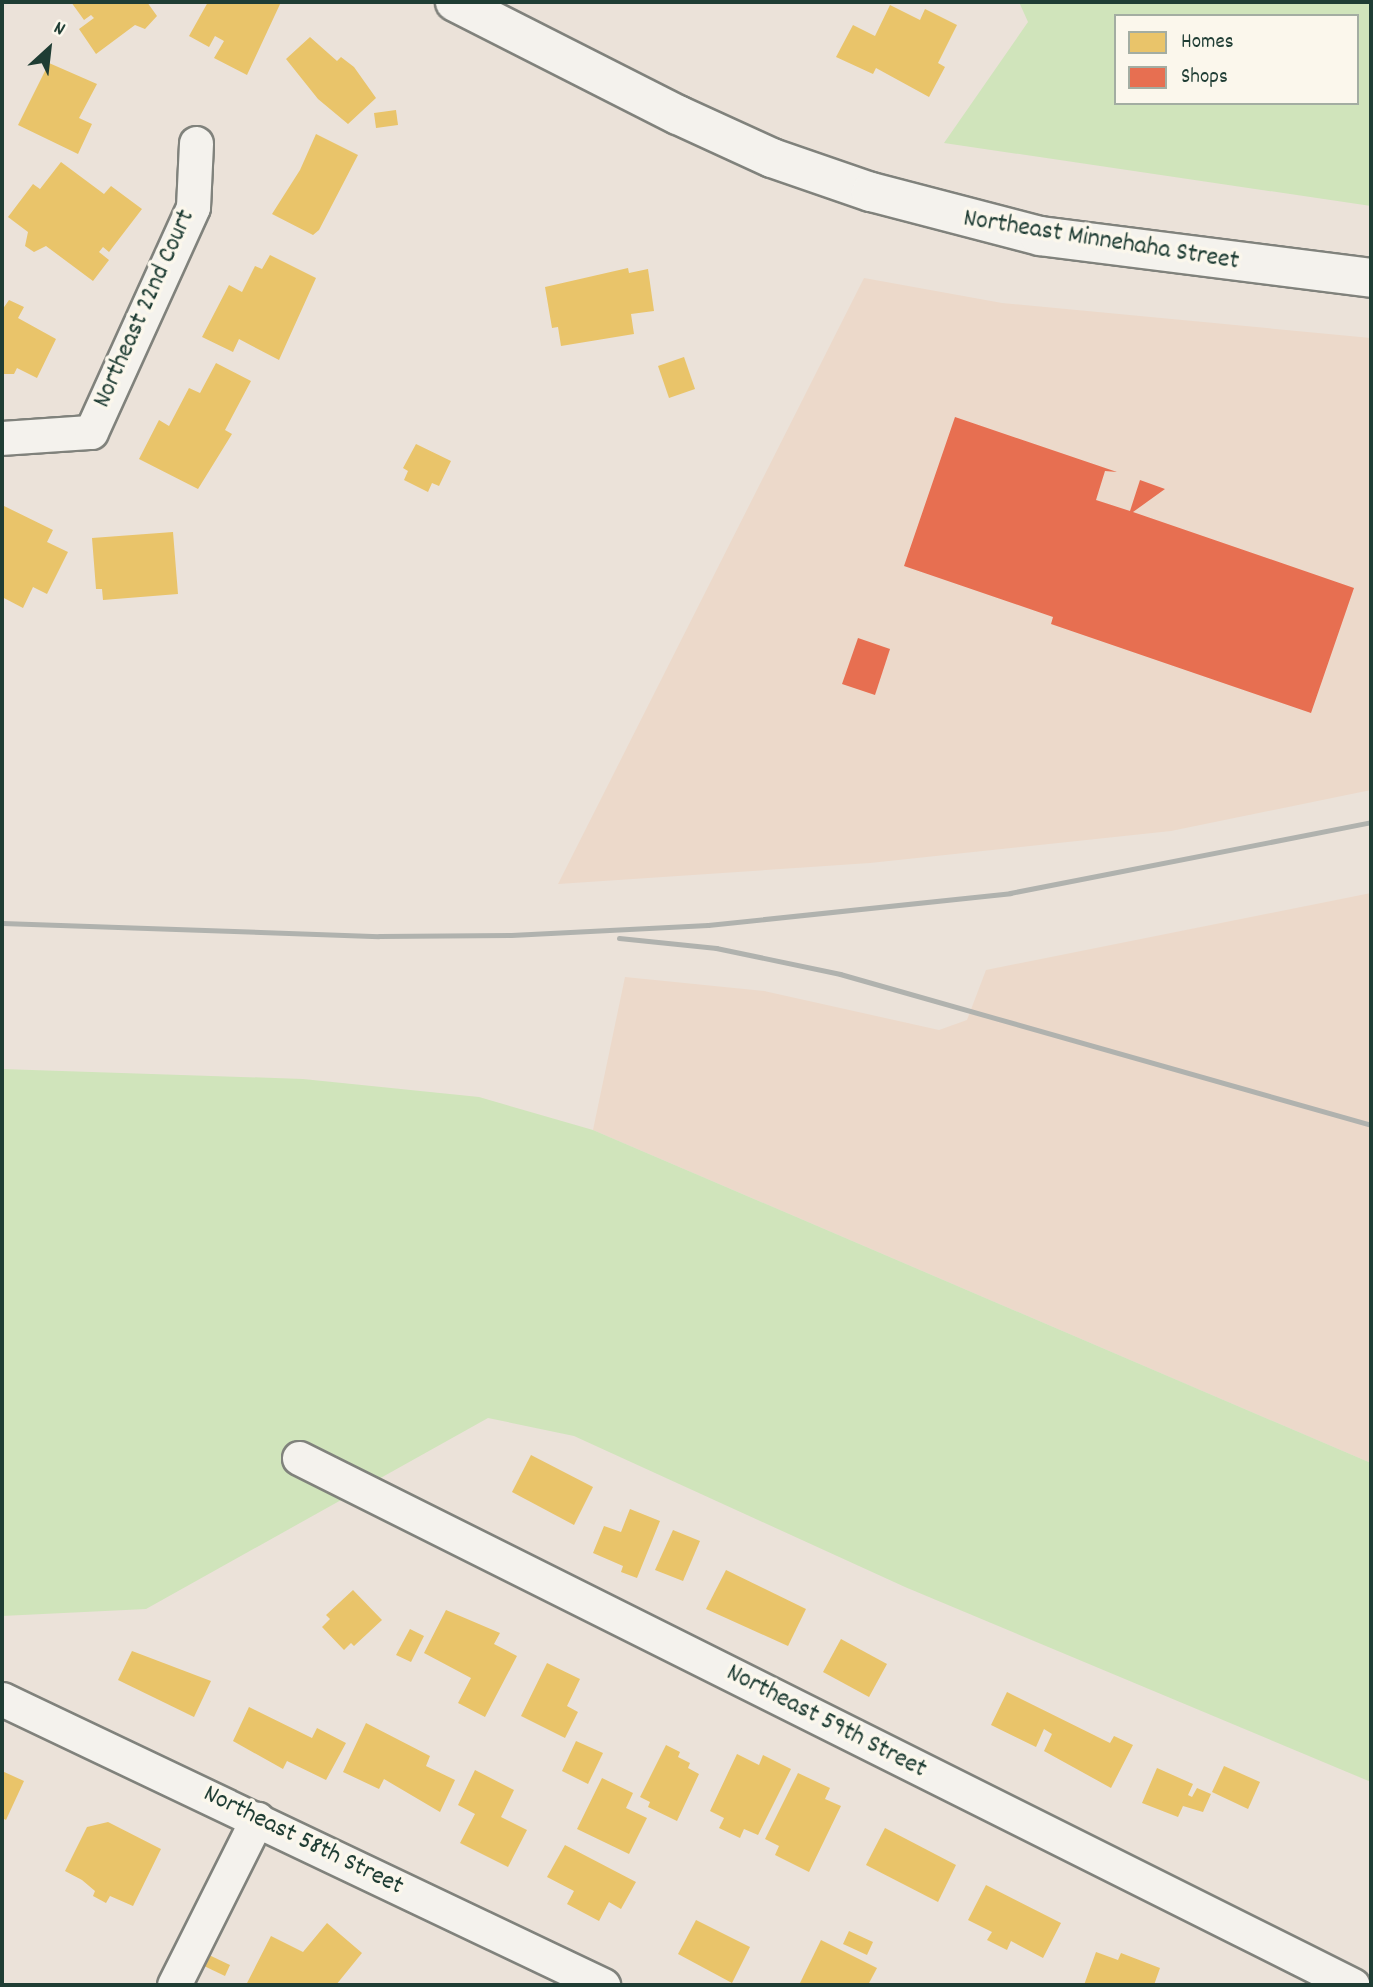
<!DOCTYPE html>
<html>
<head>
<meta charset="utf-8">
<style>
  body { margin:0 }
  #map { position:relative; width:1373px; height:1987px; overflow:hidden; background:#ebe2d9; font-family:Dekko,sans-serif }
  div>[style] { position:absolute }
  .built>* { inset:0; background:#ecd9ca }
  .green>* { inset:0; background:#d0e4bb }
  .homes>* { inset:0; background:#e9c46a }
  .shops>* { inset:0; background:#e76f51 }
  .roads { filter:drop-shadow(2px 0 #80827c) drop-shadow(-2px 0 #80827c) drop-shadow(0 2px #80827c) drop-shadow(0 -2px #80827c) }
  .minor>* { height:33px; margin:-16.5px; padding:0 16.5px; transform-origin:16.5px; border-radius:16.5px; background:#f4f2ed }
  .secondary>* { height:38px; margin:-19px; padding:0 19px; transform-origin:19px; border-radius:19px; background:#f4f2ed }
  .rail>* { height:5px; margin:-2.5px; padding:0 2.5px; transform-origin:2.5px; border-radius:2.5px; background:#b0b2ae }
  span { translate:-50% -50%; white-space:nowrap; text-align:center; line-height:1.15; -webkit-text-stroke:7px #fbf7ec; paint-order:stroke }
  .street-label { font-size:26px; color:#1f3d34 }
  .frame { position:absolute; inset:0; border:4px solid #1f3d34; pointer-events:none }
  .legend { position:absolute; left:1114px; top:14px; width:245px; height:91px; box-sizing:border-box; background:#fbf7ec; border:2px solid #a3ada2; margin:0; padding:9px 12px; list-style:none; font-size:21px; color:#1f3d34 }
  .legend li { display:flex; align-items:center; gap:14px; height:35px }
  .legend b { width:35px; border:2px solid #a3ada2 }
  .north { position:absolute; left:14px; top:14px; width:70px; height:70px; -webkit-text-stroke:5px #fbf7ec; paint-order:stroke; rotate:27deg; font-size:19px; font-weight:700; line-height:28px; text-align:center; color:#1f3d34 }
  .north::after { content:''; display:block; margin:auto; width:24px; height:32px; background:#1f3d34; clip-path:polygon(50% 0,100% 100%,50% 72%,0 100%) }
</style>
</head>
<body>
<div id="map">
  <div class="built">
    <i style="clip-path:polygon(864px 278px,1002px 303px,1371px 338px,1371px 790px,1171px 831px,870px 863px,558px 884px)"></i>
    <i style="clip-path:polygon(1371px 893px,1371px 1463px,593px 1130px,625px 977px,764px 991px,939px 1030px,967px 1020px,986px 970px)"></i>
  </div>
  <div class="green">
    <i style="clip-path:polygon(evenodd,1019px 2px,1371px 2px,1371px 206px,944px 143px,1028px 22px,1019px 2px,1116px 16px,1357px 16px,1357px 103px,1116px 103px,1116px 16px)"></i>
    <i style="clip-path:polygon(2px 1069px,303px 1079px,479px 1097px,593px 1130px,1371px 1463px,1371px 1782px,905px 1587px,574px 1436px,488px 1418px,146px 1609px,2px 1616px)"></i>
  </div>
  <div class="homes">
    <i style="clip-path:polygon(71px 2px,147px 2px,157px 16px,145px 29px,135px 25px,96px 54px,79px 29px,94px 18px,91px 15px,84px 20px)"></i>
    <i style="clip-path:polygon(208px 2px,281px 2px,247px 75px,214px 58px,224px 41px,215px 36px,209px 47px,189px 36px)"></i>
    <i style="clip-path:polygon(890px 5px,920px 20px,925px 9px,957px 25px,938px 63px,945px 67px,929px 97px,876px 68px,873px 74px,836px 57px,853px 25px,875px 36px)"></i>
    <i style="clip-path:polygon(310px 37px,337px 61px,341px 57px,354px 67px,376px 98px,348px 124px,318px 99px,286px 59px)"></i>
    <i style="clip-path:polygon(49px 63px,97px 84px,79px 118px,92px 124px,78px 154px,18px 125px)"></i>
    <i style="clip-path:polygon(396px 110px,398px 125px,376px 128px,374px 113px)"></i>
    <i style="clip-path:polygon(316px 134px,358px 155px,319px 230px,313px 235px,272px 214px,300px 170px)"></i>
    <i style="clip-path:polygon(61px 162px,104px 194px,111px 186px,142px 209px,109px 252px,103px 247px,99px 252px,109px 260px,93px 281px,46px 246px,34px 252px,25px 246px,28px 232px,8px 217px,33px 184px,40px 189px)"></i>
    <i style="clip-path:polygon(270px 255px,316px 278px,279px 360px,239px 339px,233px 352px,202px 337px,229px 285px,242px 292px,255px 266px,262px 269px)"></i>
    <i style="clip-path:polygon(628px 268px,629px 273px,648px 269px,654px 311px,631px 314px,634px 334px,561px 346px,558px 327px,552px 328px,545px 287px)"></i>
    <i style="clip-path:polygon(9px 300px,24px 307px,18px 318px,56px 339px,37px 378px,17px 368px,14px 374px,2px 374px,2px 310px)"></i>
    <i style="clip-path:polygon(684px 357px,695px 389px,669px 398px,658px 366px)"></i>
    <i style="clip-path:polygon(216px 363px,251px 381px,225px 430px,232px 434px,198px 489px,139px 459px,159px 420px,169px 426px,189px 388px,200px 393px)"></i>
    <i style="clip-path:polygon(416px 444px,451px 461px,439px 486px,432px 483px,428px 492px,404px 480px,408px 471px,403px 468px)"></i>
    <i style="clip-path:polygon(2px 505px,53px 530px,47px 542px,68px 552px,47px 594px,33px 587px,23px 608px,2px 597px)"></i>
    <i style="clip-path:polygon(173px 532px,178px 594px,103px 600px,102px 589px,96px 589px,92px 538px)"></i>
    <i style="clip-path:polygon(531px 1455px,593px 1487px,574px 1525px,512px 1492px)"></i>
    <i style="clip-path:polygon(630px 1509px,660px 1521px,637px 1578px,621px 1572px,623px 1566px,593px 1553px,604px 1526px,621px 1532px)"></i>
    <i style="clip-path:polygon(673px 1530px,700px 1541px,683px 1581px,655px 1570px)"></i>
    <i style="clip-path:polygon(726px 1570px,806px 1609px,788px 1646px,706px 1609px)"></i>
    <i style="clip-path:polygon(353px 1590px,382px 1620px,354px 1646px,351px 1643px,344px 1650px,322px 1627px,330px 1619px,326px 1615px)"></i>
    <i style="clip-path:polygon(446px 1610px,500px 1633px,494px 1644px,517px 1656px,485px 1717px,458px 1703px,471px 1678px,424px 1653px)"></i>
    <i style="clip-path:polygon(410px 1629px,424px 1636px,411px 1662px,396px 1655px)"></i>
    <i style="clip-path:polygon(841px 1639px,887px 1664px,869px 1697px,823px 1672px)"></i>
    <i style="clip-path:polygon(132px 1651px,211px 1681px,194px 1717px,118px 1680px)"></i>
    <i style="clip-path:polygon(547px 1663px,580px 1679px,567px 1706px,578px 1712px,565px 1738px,521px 1716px)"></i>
    <i style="clip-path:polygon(1007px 1692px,1110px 1743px,1114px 1736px,1133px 1745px,1111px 1788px,1044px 1751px,1052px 1734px,1044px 1729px,1036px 1747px,991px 1725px)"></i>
    <i style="clip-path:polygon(249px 1707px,312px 1738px,317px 1728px,346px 1743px,326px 1780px,287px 1761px,283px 1769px,233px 1741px)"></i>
    <i style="clip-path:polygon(366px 1723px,430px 1756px,426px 1766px,455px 1780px,440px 1812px,384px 1779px,379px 1789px,343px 1772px)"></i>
    <i style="clip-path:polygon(576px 1741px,603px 1753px,588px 1784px,562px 1771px)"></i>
    <i style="clip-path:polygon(666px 1745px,680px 1752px,678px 1757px,690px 1763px,688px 1768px,699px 1774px,677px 1821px,648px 1807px,650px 1802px,640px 1797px)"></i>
    <i style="clip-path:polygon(737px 1754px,759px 1765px,763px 1755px,791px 1769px,758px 1835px,744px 1829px,740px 1838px,719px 1828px,724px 1818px,710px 1811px)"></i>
    <i style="clip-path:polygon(1224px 1766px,1260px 1782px,1248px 1809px,1212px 1792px)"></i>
    <i style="clip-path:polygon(1157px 1768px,1193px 1784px,1188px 1795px,1192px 1797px,1197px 1788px,1211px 1794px,1203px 1812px,1183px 1806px,1178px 1817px,1142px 1803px)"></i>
    <i style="clip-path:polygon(475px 1770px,514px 1790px,501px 1817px,527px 1830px,508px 1867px,460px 1843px,475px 1814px,458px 1805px)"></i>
    <i style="clip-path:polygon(2px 1771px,24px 1781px,6px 1820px,2px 1818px)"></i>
    <i style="clip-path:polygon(798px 1773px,830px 1788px,825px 1799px,841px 1806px,809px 1872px,775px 1855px,779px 1846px,765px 1839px)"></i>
    <i style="clip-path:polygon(602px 1778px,633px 1793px,626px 1808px,647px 1818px,629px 1854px,577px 1829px)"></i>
    <i style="clip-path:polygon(108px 1822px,161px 1849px,133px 1906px,110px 1896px,106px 1903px,93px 1896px,95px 1891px,82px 1880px,65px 1871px,87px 1827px)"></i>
    <i style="clip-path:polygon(885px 1828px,956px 1865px,938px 1902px,866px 1865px)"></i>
    <i style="clip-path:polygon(565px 1845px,636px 1882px,621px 1909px,609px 1902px,599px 1921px,567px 1904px,574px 1891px,547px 1877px)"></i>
    <i style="clip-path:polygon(986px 1885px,1061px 1923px,1043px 1958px,1011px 1941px,1007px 1950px,987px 1940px,992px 1932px,968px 1920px)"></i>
    <i style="clip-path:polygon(696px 1920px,750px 1947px,732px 1983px,678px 1954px)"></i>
    <i style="clip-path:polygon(327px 1923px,362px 1953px,336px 1985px,246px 1985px,271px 1936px,303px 1952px)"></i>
    <i style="clip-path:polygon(849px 1931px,873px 1942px,867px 1955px,843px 1944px)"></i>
    <i style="clip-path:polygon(821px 1940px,877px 1968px,868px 1985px,799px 1985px)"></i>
    <i style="clip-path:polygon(1096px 1952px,1118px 1960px,1121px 1953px,1160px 1968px,1154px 1985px,1084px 1985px)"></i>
    <i style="clip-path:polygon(209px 1955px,230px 1965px,225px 1976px,204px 1966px)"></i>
  </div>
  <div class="shops">
    <i style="clip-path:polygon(955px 417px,1117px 472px,1105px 471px,1096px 500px,1130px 511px,1140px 480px,1165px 489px,1133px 512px,1354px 588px,1311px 713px,1051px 624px,1053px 617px,904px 566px)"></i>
    <i style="clip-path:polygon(858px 638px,890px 649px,875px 695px,842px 684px)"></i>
  </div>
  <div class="roads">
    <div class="minor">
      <i style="left:2px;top:438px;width:89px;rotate:-3.9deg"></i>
      <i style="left:91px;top:432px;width:247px;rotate:-65.6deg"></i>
      <i style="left:193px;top:207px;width:64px;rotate:-87.3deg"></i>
      <i style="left:299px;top:1458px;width:1178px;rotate:26.57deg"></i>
      <i style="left:2px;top:1699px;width:666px;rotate:25.45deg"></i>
      <i style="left:174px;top:1985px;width:186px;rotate:-63.4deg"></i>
    </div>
    <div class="secondary">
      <i style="left:455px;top:2px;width:250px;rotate:26.9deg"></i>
      <i style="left:678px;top:115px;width:103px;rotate:24.6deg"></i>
      <i style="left:772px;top:158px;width:105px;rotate:19deg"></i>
      <i style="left:871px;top:192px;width:175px;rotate:14.6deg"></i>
      <i style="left:1040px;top:236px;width:334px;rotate:7.2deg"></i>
    </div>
  </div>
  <div class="rail">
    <i style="left:2px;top:923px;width:377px;rotate:2deg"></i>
    <i style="left:379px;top:936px;width:132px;rotate:-0.4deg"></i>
    <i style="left:511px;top:935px;width:197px;rotate:-2.9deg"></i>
    <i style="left:708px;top:925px;width:304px;rotate:-6deg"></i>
    <i style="left:1010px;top:893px;width:368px;rotate:-11.1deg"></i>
    <i style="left:619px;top:938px;width:98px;rotate:5.9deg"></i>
    <i style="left:716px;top:948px;width:127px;rotate:11.8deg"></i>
    <i style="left:840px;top:974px;width:552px;rotate:15.87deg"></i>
  </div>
  <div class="street-label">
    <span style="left:1101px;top:241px;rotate:9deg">Northeast Minnehaha Street</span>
    <span style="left:145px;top:309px;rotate:-66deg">Northeast 22nd Court</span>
    <span style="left:826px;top:1722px;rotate:27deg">Northeast 59th Street</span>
    <span style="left:303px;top:1841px;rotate:26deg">Northeast 58th Street</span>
  </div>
  <div class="frame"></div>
  <ul class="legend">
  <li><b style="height:19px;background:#e9c46a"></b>Homes</li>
  <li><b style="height:19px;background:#e76f51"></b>Shops</li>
  </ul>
  <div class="north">N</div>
</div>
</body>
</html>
